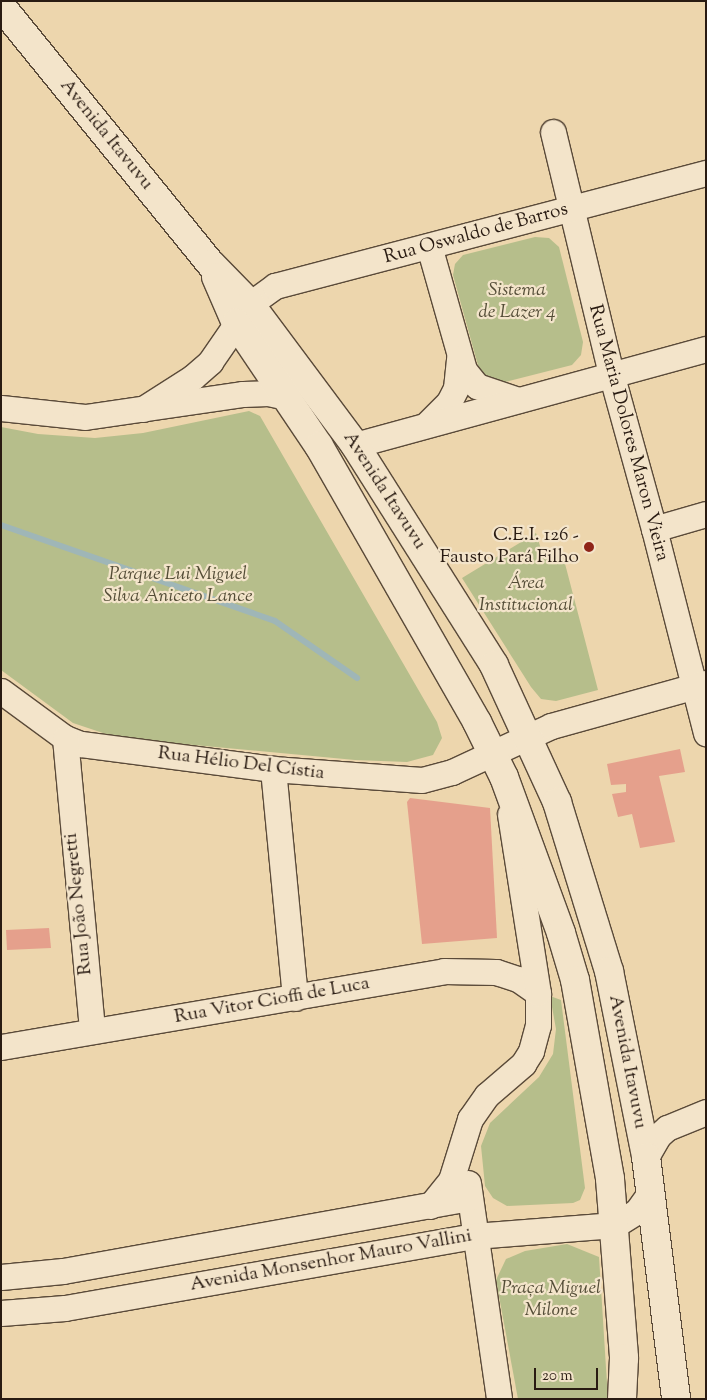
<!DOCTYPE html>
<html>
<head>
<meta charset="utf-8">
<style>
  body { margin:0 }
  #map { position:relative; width:707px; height:1400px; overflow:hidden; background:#edd6ad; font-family:"Sorts Mill Goudy",serif }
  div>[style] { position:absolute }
  .green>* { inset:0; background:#b6be8b }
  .stream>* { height:6px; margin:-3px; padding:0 3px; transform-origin:3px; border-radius:3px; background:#9fb6b7 }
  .building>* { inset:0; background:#e5a08c }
  .roads { filter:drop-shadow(1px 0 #5a4a39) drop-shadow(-1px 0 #5a4a39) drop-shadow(0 1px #5a4a39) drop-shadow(0 -1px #5a4a39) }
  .street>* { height:25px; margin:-12.5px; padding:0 12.5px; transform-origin:12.5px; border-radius:12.5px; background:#f3e4ca }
  .secondary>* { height:28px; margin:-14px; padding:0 14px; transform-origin:14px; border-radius:14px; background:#f3e4ca }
  .dots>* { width:14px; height:14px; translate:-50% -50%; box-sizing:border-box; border:2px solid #f3e4ca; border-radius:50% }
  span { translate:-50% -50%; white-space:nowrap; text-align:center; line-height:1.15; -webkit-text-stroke:4.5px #f3e4ca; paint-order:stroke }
  .street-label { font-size:19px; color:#291b12 }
  .park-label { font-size:19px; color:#534c36; font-style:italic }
  .poi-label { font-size:19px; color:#291b12 }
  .right { translate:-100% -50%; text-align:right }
  .frame { position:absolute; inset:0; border:2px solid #291b12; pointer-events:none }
  .scale { position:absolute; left:534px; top:1368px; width:64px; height:22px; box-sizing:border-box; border:2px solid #291b12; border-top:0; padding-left:6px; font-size:15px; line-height:18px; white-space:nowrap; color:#291b12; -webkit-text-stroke:4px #f3e4ca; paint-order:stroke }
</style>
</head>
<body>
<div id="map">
  <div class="green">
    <i style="clip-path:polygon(535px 237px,549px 238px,559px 247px,583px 342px,581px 355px,572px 365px,501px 383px,489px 379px,479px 369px,453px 275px,455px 264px,463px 255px)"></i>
    <i style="clip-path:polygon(249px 411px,260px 416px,437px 722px,442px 738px,433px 755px,407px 762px,355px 760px,118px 738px,73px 723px,1px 670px,1px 427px,38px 434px,95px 438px,143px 433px)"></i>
    <i style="clip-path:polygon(536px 533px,541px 549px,547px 554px,563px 556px,598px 690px,556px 701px,541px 699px,531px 687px,462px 578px)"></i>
    <i style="clip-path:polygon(550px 996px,561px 1000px,585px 1188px,580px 1200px,573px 1203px,507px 1206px,493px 1198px,485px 1186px,481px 1146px,490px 1123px,539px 1077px,553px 1054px,556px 1029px)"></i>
    <i style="clip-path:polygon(567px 1244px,599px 1257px,608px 1399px,518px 1399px,496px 1280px,506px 1259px,525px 1251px)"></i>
  </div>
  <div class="stream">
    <i style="left:1px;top:525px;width:290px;rotate:19.3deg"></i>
    <i style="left:275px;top:621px;width:100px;rotate:34.8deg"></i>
  </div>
  <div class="building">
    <i style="clip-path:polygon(680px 749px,685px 772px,659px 776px,675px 842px,640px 848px,632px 814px,618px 817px,612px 794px,626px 792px,626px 784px,611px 785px,607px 764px)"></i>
    <i style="clip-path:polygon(410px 798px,490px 808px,497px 938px,422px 944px,407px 802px)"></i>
    <i style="clip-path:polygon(49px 928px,51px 948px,7px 950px,6px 930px)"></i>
  </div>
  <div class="roads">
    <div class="street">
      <i style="left:553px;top:132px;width:248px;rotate:76.5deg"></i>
      <i style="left:611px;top:373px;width:162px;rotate:74.6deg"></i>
      <i style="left:654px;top:529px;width:211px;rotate:75.7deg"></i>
      <i style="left:429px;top:246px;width:129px;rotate:74.2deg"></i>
      <i style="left:464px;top:370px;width:21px;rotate:51deg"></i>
      <i style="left:477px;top:386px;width:43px;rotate:18.9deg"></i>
      <i style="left:1px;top:408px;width:84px;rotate:6.1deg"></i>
      <i style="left:85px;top:417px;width:160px;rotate:-8.3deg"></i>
      <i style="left:243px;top:394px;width:25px;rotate:-2deg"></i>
      <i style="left:268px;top:393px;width:19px;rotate:12deg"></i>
      <i style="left:143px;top:409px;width:59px;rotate:-32.6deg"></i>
      <i style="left:193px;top:377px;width:23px;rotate:-41deg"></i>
      <i style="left:210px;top:362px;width:70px;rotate:-55.4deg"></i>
      <i style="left:250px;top:304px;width:31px;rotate:-36deg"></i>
      <i style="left:275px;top:286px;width:446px;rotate:-14.7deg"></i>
      <i style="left:428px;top:423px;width:30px;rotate:-45deg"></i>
      <i style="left:449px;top:402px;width:16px;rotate:-63deg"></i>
      <i style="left:456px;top:388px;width:30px;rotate:-84deg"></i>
      <i style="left:355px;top:445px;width:364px;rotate:-15.3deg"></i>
      <i style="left:654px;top:529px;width:54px;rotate:-16.1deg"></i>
      <i style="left:1px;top:691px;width:79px;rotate:36.3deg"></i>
      <i style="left:65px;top:738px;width:17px;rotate:21deg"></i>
      <i style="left:81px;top:744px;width:194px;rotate:7.4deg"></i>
      <i style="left:273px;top:769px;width:149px;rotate:4.2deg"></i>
      <i style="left:422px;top:780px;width:31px;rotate:-15deg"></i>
      <i style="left:452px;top:772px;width:109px;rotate:-24.9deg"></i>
      <i style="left:551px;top:726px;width:161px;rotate:-15.5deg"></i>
      <i style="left:65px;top:738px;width:294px;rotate:84.7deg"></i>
      <i style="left:273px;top:769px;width:230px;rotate:84.5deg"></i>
      <i style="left:1px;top:1047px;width:449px;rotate:-9.7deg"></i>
      <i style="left:444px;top:971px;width:52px;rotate:1.1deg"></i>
      <i style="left:496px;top:972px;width:23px;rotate:18deg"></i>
      <i style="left:518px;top:979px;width:24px;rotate:35deg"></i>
      <i style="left:646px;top:1157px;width:24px;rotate:-60deg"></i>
      <i style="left:658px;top:1136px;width:12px;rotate:-42deg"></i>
      <i style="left:667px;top:1128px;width:42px;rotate:-22.3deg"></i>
      <i style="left:468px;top:1183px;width:218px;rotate:81.8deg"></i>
      <i style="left:430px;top:1206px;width:33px;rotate:-51deg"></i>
      <i style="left:451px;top:1180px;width:64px;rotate:-72.7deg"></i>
      <i style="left:470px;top:1119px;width:29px;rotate:-55deg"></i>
      <i style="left:487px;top:1095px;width:48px;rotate:-40.7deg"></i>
      <i style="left:523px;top:1064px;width:15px;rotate:-58deg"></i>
      <i style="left:531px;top:1051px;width:27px;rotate:-75deg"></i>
      <i style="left:538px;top:1025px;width:32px;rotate:-90deg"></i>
      <i style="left:538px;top:993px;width:181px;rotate:-98.9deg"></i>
      <i style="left:1px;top:1277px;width:62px;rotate:-5.5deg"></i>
      <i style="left:63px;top:1271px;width:413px;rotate:-10.2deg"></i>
      <i style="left:1px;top:1313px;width:64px;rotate:-4.5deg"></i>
      <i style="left:65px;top:1308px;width:415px;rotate:-10deg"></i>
      <i style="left:474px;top:1236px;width:141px;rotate:-4.5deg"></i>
      <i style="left:615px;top:1225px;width:26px;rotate:-32deg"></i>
      <i style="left:637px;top:1211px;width:22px;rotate:-54deg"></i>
    </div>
    <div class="secondary">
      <i style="left:1px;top:6px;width:333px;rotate:50.9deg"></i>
      <i style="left:211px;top:264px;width:56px;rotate:45.7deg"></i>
      <i style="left:250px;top:304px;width:176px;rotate:53.3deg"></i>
      <i style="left:355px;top:445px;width:260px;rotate:57.7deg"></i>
      <i style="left:494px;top:665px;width:151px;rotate:65.3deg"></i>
      <i style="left:557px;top:802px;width:177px;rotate:72.9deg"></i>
      <i style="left:609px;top:971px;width:190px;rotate:78.7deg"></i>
      <i style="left:646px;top:1157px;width:244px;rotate:82.9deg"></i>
      <i style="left:216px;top:277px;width:50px;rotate:66.5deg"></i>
      <i style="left:236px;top:323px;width:148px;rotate:56deg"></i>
      <i style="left:319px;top:446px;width:318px;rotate:60.2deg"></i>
      <i style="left:477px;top:722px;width:61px;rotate:63.9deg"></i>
      <i style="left:504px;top:777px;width:166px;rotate:69.9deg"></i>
      <i style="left:561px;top:933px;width:49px;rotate:73.4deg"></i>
      <i style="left:575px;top:980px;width:202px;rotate:80deg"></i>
      <i style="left:610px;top:1179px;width:180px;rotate:85.5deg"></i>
      <i style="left:624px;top:1358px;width:41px;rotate:92.8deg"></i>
    </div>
  </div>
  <div class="dots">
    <i style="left:589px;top:547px;background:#8f2418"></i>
  </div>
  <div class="street-label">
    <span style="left:106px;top:135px;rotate:51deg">Avenida Itavuvu</span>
    <span style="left:476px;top:234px;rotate:-15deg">Rua Oswaldo de Barros</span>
    <span style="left:628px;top:433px;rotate:75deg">Rua Maria Dolores Maron Vieira</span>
    <span style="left:384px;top:491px;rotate:57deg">Avenida Itavuvu</span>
    <span style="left:241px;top:764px;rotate:7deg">Rua Hélio Del Cístia</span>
    <span style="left:79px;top:904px;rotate:-96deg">Rua João Negretti</span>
    <span style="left:272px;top:1001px;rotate:-10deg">Rua Vitor Cioffi de Luca</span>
    <span style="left:627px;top:1062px;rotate:79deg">Avenida Itavuvu</span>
    <span style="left:331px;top:1261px;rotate:-10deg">Avenida Monsenhor Mauro Vallini</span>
  </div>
  <div class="park-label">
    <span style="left:517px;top:302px">Sistema<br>de Lazer 4</span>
    <span style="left:178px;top:586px">Parque Lui Miguel<br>Silva Aniceto Lance</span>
    <span style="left:526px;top:595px">Área<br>Institucional</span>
    <span style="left:551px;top:1300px">Praça Miguel<br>Milone</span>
  </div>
  <div class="poi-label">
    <span class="right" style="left:579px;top:547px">C.E.I. 126 -<br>Fausto Pará Filho</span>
  </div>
  <div class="frame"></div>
  <div class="scale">20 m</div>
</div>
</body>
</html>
